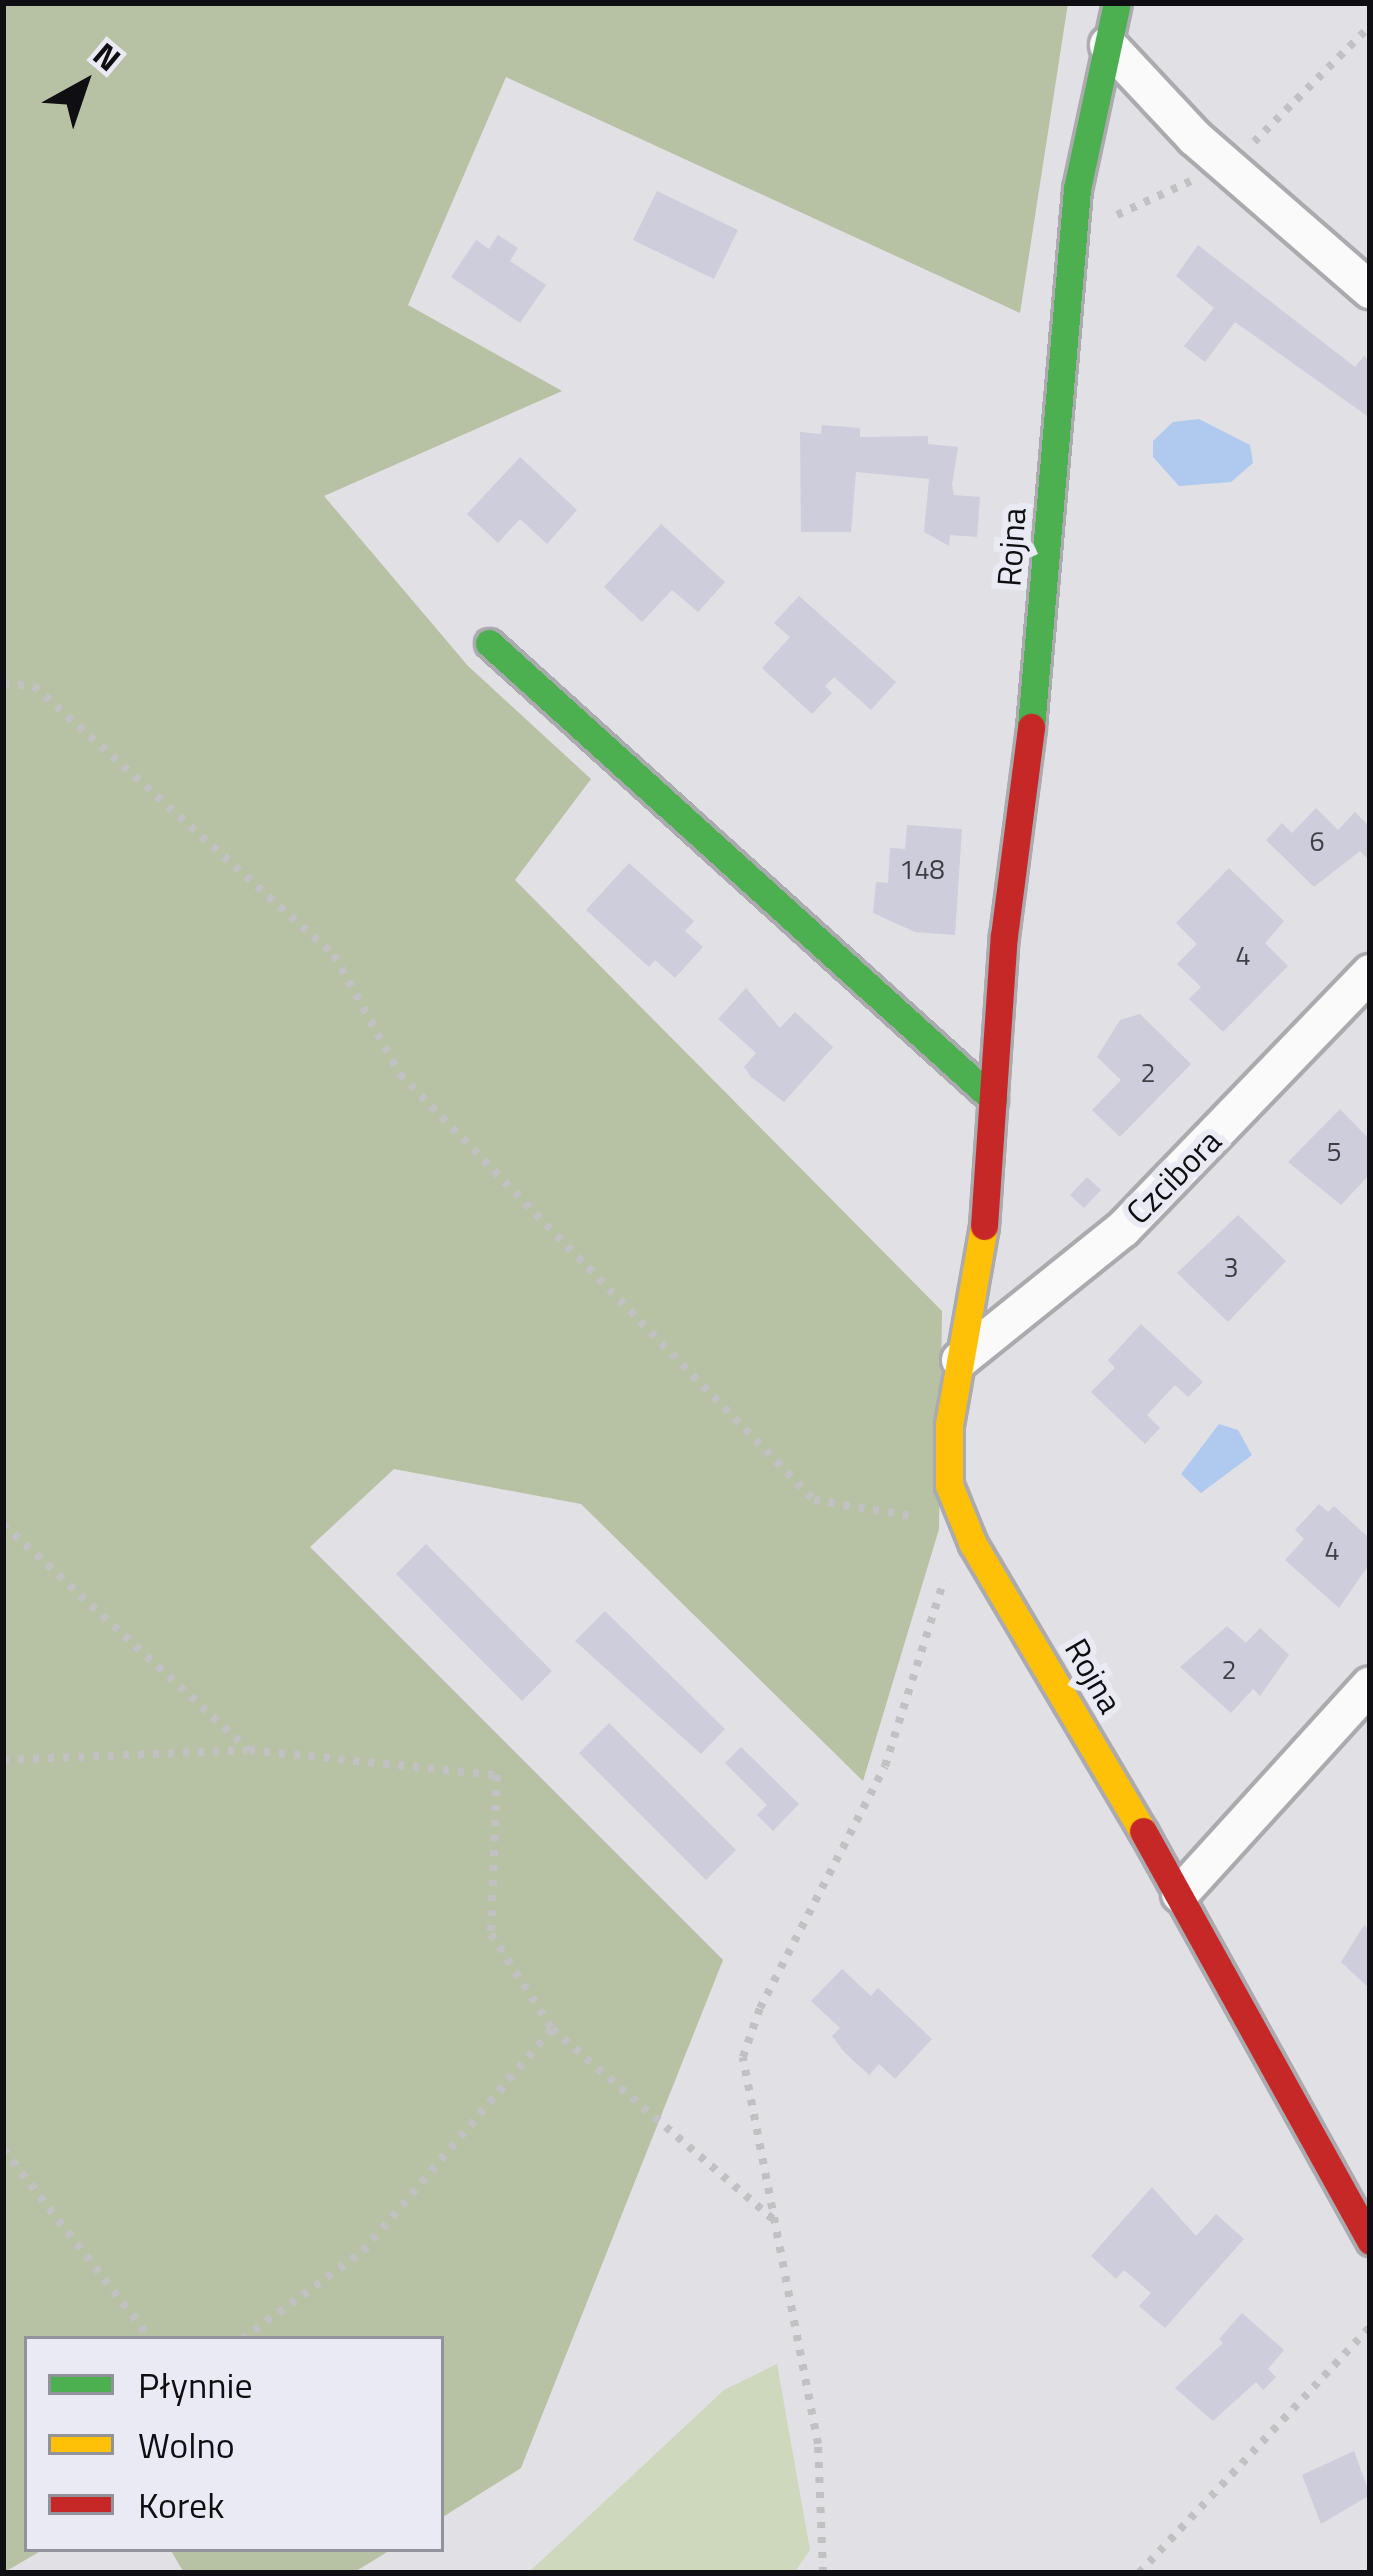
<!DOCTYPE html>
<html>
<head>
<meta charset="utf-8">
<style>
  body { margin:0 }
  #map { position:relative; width:1373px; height:2576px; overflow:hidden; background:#e0e0e5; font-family:"Titillium Web",sans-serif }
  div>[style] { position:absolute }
  .green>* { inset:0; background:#ced8bd }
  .forest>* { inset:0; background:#b7c1a3 }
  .water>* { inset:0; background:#b0c9ef }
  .building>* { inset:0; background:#cecddb }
  .path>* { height:8px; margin-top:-4px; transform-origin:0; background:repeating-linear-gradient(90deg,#c1c1c3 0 6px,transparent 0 15px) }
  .roads { filter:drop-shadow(3px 0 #aaaaaf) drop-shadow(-3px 0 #aaaaaf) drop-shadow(0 3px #aaaaaf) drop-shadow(0 -3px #aaaaaf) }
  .street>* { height:36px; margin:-18px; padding:0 18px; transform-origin:18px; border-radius:18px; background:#fafafb }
  .fast>* { height:27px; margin:-13.5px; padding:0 13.5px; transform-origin:13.5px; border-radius:13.5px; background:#4caf50 }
  .slow>* { height:27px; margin:-13.5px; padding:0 13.5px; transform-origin:13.5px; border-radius:13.5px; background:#ffc107 }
  .jam>* { height:27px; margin:-13.5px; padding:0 13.5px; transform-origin:13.5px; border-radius:13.5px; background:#c62828 }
  span { translate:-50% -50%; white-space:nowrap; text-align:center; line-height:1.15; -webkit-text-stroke:12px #eaeaf5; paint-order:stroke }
  .number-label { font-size:27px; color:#3f3e45 }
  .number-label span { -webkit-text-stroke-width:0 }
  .street-label { font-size:33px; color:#0f0f13 }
  .frame { position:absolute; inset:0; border:6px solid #0f0f13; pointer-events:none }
  .legend { position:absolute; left:24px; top:2336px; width:420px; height:216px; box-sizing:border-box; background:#eaeaf5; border:3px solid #92929b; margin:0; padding:15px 21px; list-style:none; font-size:36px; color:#0f0f13 }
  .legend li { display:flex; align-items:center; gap:24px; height:60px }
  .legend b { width:60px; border:3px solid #92929b }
  .north { position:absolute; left:24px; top:24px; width:120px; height:120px; -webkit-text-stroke:9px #eaeaf5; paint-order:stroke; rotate:40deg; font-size:33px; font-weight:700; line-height:48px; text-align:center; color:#0f0f13 }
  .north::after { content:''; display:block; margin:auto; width:42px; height:54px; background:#0f0f13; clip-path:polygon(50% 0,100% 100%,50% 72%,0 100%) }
</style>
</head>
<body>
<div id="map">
  <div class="green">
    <i style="clip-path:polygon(777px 2364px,810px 2550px,794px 2573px,528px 2573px,724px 2390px)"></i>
  </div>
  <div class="forest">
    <i style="clip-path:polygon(3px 3px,1068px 3px,1020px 313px,506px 77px,408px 305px,562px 391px,324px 496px,468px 666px,591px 779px,515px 880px,942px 1311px,939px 1529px,863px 1781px,581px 1504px,394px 1469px,310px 1547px,723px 1960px,521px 2468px,441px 2518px,441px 2339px,27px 2339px,27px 2549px,44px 2549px,3px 2573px)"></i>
    <i style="clip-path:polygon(170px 2549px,392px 2549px,353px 2573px,184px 2573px)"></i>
  </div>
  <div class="water">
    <i style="clip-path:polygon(1199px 419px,1250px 445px,1253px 463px,1231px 482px,1179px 486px,1153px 457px,1153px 441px,1173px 422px)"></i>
    <i style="clip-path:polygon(1219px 1424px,1238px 1430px,1252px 1455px,1201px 1493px,1181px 1474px)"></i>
  </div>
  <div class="building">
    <i style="clip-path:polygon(657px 191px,738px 230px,714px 279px,633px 240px)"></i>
    <i style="clip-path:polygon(498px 235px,518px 248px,510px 261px,546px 285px,520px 323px,451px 277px,476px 240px,489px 249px)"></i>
    <i style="clip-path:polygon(1198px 245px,1355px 367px,1364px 356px,1370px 361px,1370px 418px,1235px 322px,1205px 362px,1184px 346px,1214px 308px,1176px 276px)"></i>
    <i style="clip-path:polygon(822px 425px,860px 428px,860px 437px,928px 436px,928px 444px,958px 447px,952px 485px,954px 495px,980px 497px,977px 537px,950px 535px,949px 546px,924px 532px,929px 479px,856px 472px,851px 532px,801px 532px,800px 432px,821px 434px)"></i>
    <i style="clip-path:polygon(520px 457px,577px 510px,547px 544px,520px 519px,498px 543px,467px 514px)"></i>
    <i style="clip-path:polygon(661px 524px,725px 582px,698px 612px,672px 590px,642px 622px,604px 587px)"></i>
    <i style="clip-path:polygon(799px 596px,896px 682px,871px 710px,834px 677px,825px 686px,832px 693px,812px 714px,762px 668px,790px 637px,774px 623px)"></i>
    <i style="clip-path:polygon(1316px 808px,1338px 830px,1355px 812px,1370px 827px,1370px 861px,1360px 851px,1314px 887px,1266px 840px,1282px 823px,1292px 833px)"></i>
    <i style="clip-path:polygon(907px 825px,962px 829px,955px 935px,915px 932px,873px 913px,876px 882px,888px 883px,890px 848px,905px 849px)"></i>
    <i style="clip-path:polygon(629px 863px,694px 921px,685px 931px,703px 947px,675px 978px,655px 960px,649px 967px,586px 910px)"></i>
    <i style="clip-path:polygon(1229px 868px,1284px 921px,1265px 943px,1288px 966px,1223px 1032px,1189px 999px,1201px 987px,1177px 964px,1197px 944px,1176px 923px)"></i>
    <i style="clip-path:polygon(746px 988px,780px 1028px,795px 1012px,833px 1047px,784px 1102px,751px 1077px,744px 1067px,756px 1053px,718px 1019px)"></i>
    <i style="clip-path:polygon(1140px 1014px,1191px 1064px,1120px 1137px,1092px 1110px,1121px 1080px,1097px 1057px,1120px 1020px)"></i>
    <i style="clip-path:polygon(1340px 1109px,1370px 1140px,1370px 1174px,1341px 1205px,1288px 1162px)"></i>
    <i style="clip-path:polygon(1087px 1177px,1101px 1190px,1084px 1208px,1070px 1195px)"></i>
    <i style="clip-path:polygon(1238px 1215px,1286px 1261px,1228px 1322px,1177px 1273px)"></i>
    <i style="clip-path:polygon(1141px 1324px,1203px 1382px,1188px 1397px,1175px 1385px,1147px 1415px,1160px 1428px,1145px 1444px,1091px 1392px,1115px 1368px,1108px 1360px)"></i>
    <i style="clip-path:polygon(1319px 1504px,1328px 1512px,1334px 1506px,1370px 1539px,1370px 1563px,1339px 1608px,1285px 1560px,1304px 1539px,1295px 1530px)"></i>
    <i style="clip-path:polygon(426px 1544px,552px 1671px,522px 1701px,396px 1574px)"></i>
    <i style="clip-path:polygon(605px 1611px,725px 1729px,701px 1754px,575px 1641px)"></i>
    <i style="clip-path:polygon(1227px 1626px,1246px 1643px,1260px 1628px,1289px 1655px,1260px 1696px,1253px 1689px,1231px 1713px,1180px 1667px)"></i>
    <i style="clip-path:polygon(609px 1723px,736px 1850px,706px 1880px,579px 1753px)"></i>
    <i style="clip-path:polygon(741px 1747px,799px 1804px,773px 1831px,757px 1815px,767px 1805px,725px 1763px)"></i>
    <i style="clip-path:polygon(1364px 1925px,1370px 1931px,1370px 1989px,1341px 1962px)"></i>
    <i style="clip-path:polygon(842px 1969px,871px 1996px,878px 1988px,932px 2039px,895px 2079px,879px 2064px,869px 2075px,845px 2053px,832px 2036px,840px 2028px,811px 2001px)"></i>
    <i style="clip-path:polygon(1152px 2187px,1196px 2236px,1216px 2214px,1244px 2239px,1165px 2328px,1139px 2306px,1151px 2293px,1124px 2270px,1116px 2279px,1091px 2256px)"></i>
    <i style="clip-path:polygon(1242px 2313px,1284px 2350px,1268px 2369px,1276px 2377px,1263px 2390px,1256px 2382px,1213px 2421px,1175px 2388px,1223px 2343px,1219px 2339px)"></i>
    <i style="clip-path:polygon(1354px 2451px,1370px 2495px,1321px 2524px,1302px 2475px)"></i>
  </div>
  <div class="path">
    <i style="left:1254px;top:142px;width:164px;rotate:-45deg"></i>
    <i style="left:1117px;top:215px;width:81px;rotate:-24.7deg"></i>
    <i style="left:3px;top:683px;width:31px;rotate:6deg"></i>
    <i style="left:34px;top:686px;width:403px;rotate:41.9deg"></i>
    <i style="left:334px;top:955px;width:136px;rotate:61deg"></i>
    <i style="left:400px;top:1074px;width:594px;rotate:45.82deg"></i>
    <i style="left:814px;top:1500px;width:105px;rotate:9.3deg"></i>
    <i style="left:3px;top:1524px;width:334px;rotate:42.6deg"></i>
    <i style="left:249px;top:1750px;width:249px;rotate:5.8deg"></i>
    <i style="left:497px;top:1775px;width:159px;rotate:92.2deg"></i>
    <i style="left:491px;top:1934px;width:113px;rotate:57.3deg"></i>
    <i style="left:552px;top:2029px;width:291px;rotate:40.7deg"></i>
    <i style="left:3px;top:1760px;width:244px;rotate:-2.3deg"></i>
    <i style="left:3px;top:2149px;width:241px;rotate:52.1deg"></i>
    <i style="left:242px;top:2339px;width:150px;rotate:-36deg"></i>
    <i style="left:363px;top:2251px;width:292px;rotate:-49.6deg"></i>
    <i style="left:823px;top:2573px;width:129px;rotate:-92.2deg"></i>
    <i style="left:818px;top:2444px;width:394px;rotate:-101deg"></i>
    <i style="left:743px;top:2057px;width:52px;rotate:-70.9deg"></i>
    <i style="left:760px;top:2008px;width:272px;rotate:-62.7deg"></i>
    <i style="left:885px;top:1766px;width:195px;rotate:-72.4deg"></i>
    <i style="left:1139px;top:2573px;width:337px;rotate:-46.8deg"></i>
  </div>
  <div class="roads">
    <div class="street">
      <i style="left:1108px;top:45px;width:127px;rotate:46.9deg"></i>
      <i style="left:1195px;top:138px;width:232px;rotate:41deg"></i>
      <i style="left:960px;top:1360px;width:209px;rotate:-38.8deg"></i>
      <i style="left:1123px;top:1229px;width:356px;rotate:-46deg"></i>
      <i style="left:1180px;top:1894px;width:282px;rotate:-47.7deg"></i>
    </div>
    <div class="fast">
      <i style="left:489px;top:643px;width:680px;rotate:42.14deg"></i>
      <i style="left:1031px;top:727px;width:540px;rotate:-85.11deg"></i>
      <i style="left:1077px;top:189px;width:190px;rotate:-77.9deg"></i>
    </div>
    <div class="slow">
      <i style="left:984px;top:1226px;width:202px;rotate:100deg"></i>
      <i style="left:949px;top:1425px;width:60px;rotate:90deg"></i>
      <i style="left:949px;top:1485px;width:64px;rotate:67.9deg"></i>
      <i style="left:973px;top:1544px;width:334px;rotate:59.4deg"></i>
    </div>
    <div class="jam">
      <i style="left:984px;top:1226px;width:291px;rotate:-86.1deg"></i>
      <i style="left:1004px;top:936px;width:211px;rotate:-82.6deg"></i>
      <i style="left:1143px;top:1831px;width:469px;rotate:61deg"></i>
    </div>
  </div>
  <div class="number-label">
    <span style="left:1317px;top:841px">6</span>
    <span style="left:922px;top:869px">148</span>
    <span style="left:1243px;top:955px">4</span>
    <span style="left:1148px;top:1072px">2</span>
    <span style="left:1334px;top:1151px">5</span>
    <span style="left:1231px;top:1267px">3</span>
    <span style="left:1332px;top:1550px">4</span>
    <span style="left:1229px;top:1669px">2</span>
  </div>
  <div class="street-label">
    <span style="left:1012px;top:547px;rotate:-86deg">Rojna</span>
    <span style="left:1174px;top:1177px;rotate:-45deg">Czcibora</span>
    <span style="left:1093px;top:1676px;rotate:60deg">Rojna</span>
  </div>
  <div class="frame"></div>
  <ul class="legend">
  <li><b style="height:15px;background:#4caf50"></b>Płynnie</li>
  <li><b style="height:15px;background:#ffc107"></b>Wolno</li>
  <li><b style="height:15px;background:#c62828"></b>Korek</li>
  </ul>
  <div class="north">N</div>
</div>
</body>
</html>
